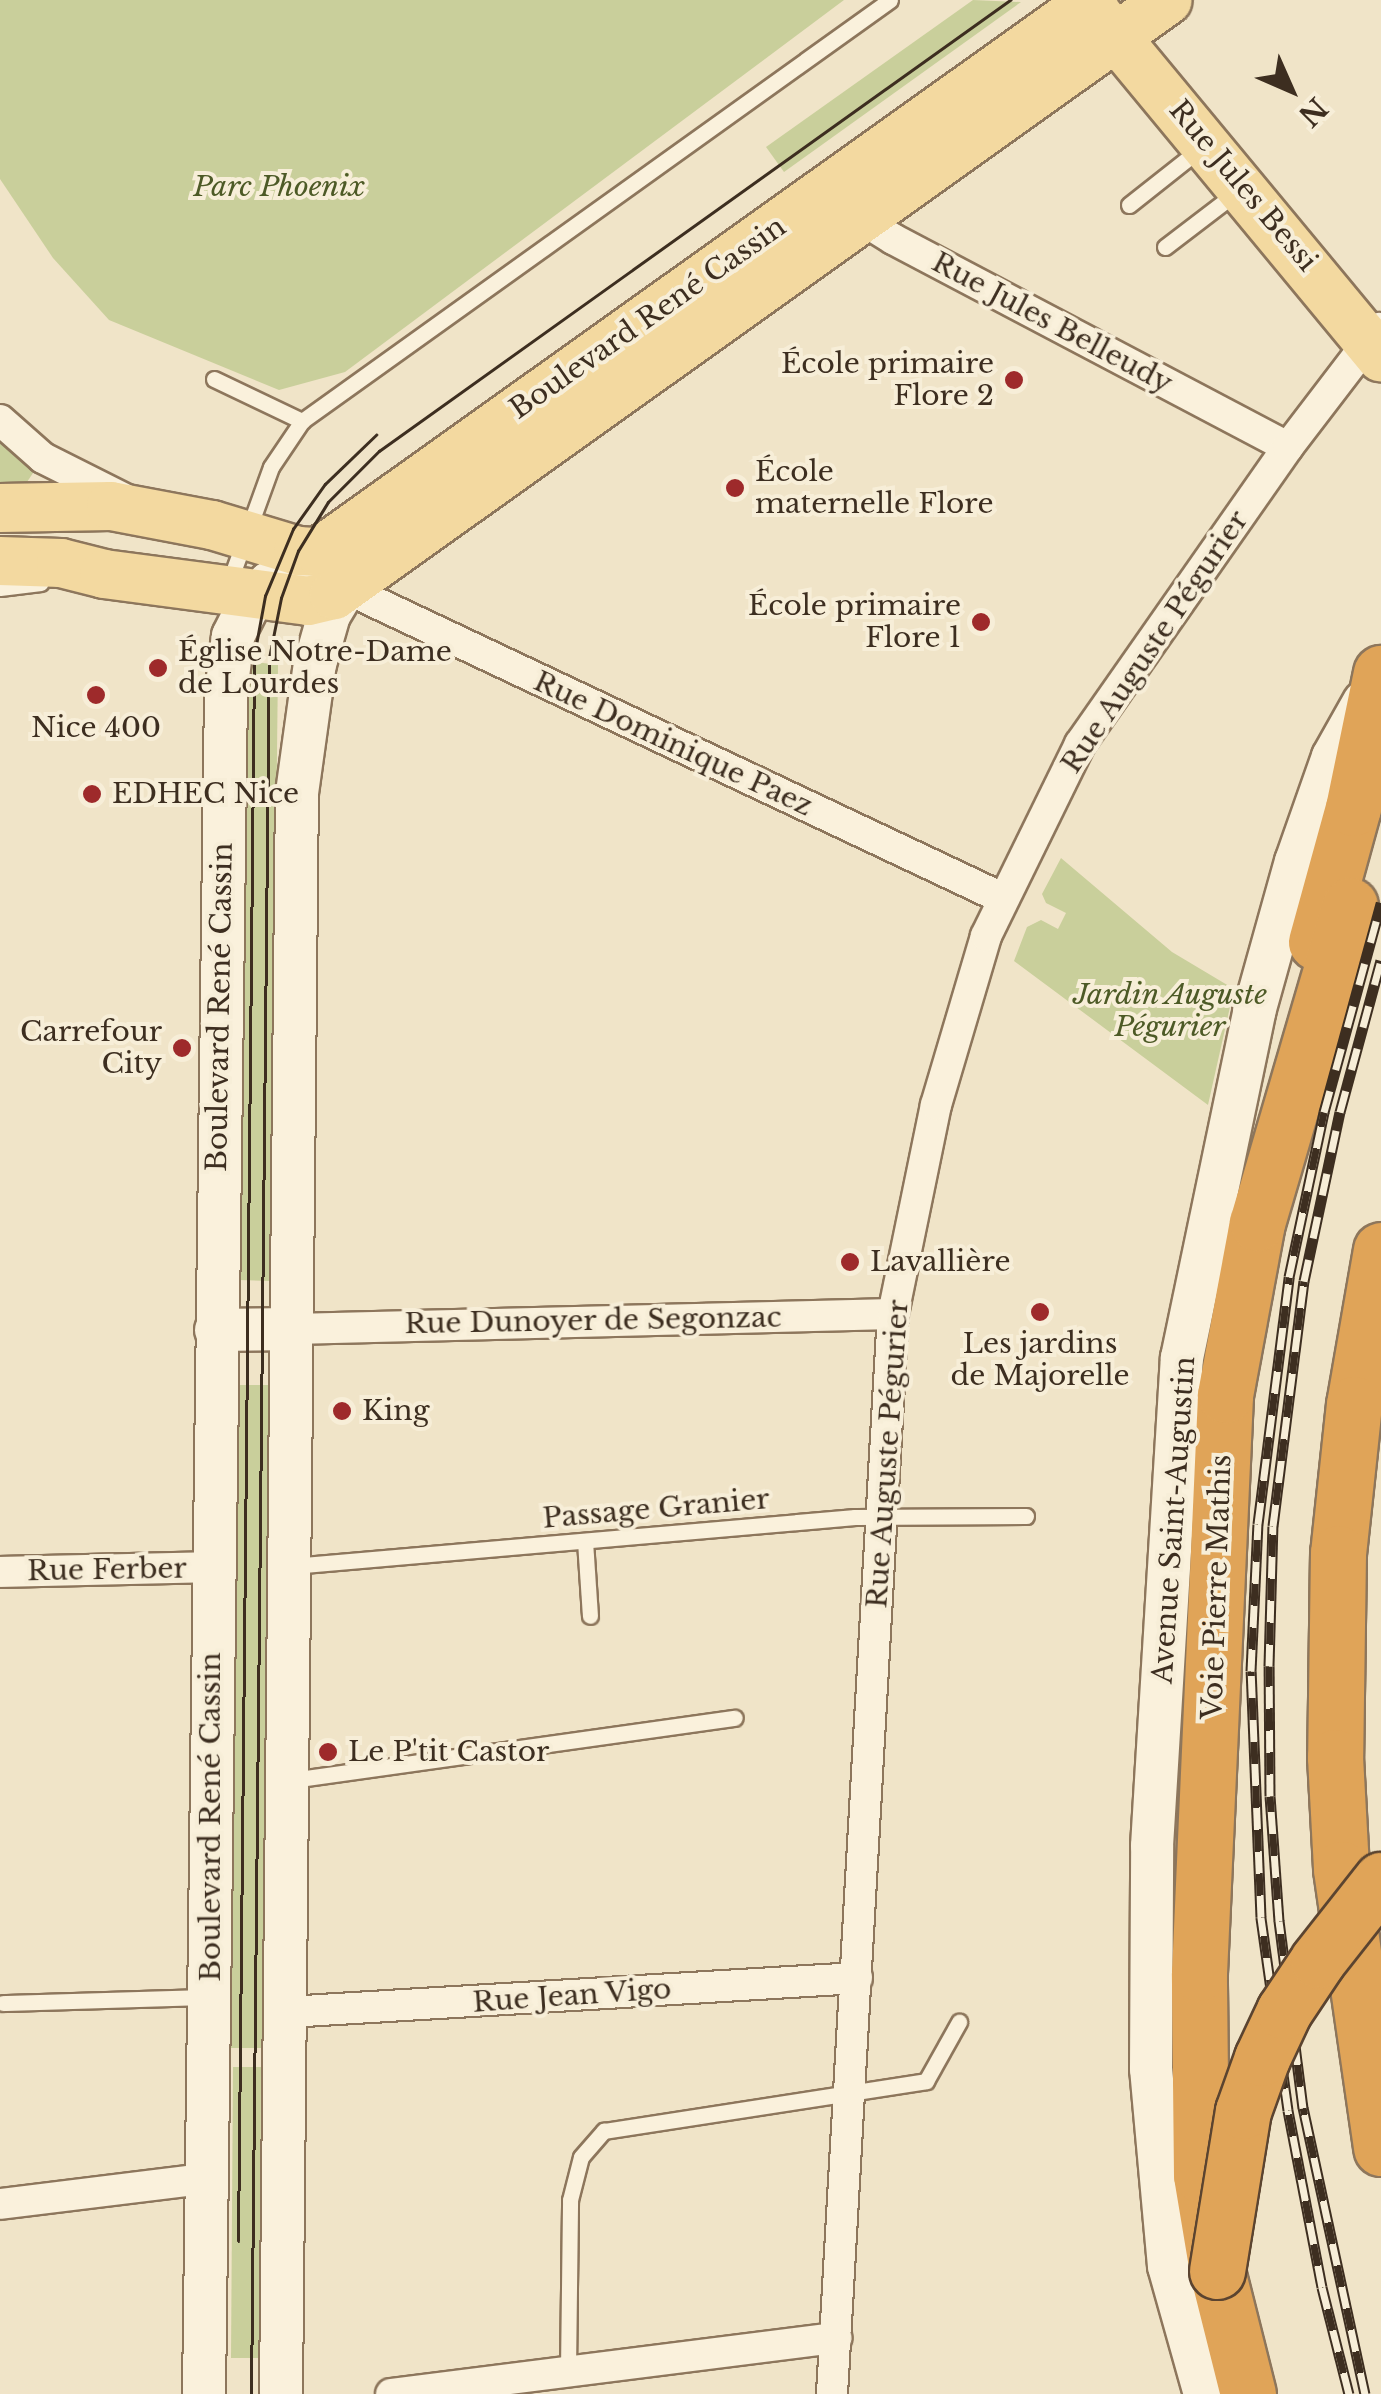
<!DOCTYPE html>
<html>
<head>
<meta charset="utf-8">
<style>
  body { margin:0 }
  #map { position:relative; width:1381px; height:2394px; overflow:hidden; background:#f0e4c8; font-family:"Libre Baskerville",serif }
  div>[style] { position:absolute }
  .green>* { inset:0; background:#c9cf9b }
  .roads { filter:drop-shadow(2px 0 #8d765c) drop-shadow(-2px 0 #8d765c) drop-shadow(0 2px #8d765c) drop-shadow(0 -2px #8d765c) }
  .lane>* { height:15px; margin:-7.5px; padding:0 7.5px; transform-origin:7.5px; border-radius:7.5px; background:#faf1dc }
  .street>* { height:30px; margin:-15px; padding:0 15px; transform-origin:15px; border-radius:15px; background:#faf1dc }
  .secondary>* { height:42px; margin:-21px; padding:0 21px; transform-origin:21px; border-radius:21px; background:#faf1dc }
  .primary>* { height:48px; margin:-24px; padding:0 24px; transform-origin:24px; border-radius:24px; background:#f3d9a0 }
  .highway>* { height:55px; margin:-27.5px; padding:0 27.5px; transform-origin:27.5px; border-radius:27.5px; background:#e0a458 }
  .tram>* { height:2.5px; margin:-1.25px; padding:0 1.25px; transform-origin:1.25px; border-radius:1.25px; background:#3d2e20 }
  .rail>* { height:11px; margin-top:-5.5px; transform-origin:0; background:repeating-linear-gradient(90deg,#f7eed8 0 22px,#3d2e20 0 44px); box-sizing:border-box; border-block:2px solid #3d2e20 }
  .bridges { filter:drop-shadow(2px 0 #5b4430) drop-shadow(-2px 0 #5b4430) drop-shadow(0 2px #5b4430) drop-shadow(0 -2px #5b4430) }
  .highway-bridge>* { height:55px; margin:-27.5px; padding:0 27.5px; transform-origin:27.5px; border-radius:27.5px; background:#e0a458 }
  .dots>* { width:28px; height:28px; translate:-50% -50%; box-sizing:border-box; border:5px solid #f7eed8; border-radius:50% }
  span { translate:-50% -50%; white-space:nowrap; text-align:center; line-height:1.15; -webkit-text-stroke:8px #f7eed8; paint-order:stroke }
  .street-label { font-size:28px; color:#3d2e20 }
  .park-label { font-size:28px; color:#4d5a26; font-style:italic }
  .poi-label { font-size:28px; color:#3d2e20 }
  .right { translate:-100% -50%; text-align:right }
  .left { translate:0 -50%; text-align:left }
  .north { position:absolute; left:1241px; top:40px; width:100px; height:100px; -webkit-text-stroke:8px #f7eed8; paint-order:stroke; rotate:135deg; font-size:28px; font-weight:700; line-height:40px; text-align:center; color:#3d2e20 }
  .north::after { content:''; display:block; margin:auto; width:35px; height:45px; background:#3d2e20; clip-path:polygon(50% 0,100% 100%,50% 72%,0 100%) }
</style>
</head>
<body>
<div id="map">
  <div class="green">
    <i style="clip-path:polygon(0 0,844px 0,345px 372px,279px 390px,109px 320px,53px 258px,0 179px)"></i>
    <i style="clip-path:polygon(973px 0,1021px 2px,784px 172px,766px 147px)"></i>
    <i style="clip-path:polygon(0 441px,31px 465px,33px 473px,27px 482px,0 482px)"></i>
    <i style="clip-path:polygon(248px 661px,278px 665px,271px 1281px,239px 1280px)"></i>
    <i style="clip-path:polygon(1061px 858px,1172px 952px,1234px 989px,1208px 1105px,1014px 961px,1027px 927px,1041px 920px,1058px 929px,1066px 913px,1046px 903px,1042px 894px)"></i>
    <i style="clip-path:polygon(238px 1385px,269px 1385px,262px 2048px,231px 2048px)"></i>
    <i style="clip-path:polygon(233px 2067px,261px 2067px,260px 2358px,231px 2358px)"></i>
  </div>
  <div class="roads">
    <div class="lane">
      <i style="left:1129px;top:205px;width:90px;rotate:-38.3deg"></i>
      <i style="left:1165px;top:247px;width:91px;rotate:-37.4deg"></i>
      <i style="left:214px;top:379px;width:98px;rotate:25.5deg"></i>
      <i style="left:229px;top:583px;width:123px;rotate:-70.1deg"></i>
      <i style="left:271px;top:467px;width:55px;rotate:-56deg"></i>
      <i style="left:302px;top:421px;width:723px;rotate:-35.6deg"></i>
      <i style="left:0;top:588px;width:41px;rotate:-7deg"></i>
      <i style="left:585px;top:1541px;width:75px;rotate:86.2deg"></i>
      <i style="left:292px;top:1566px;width:565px;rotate:-4.97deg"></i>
      <i style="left:855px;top:1517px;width:171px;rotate:-0.3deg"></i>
      <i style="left:292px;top:1780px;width:447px;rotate:-8deg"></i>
      <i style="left:3px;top:2003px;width:203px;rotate:-1.7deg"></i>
      <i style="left:568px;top:2370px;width:170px;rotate:-89.3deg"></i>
      <i style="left:570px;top:2200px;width:44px;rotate:-75.7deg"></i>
      <i style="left:581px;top:2157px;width:35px;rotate:-49deg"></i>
      <i style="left:604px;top:2131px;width:326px;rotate:-8.8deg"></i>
      <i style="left:926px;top:2081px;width:68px;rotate:-60.8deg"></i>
    </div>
    <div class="street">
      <i style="left:850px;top:212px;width:51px;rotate:32.1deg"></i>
      <i style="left:893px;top:239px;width:446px;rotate:27.8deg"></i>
      <i style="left:0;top:420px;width:57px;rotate:41.5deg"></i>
      <i style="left:43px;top:458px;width:94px;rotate:26.6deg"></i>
      <i style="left:345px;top:588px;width:726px;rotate:25.26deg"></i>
      <i style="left:293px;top:1329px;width:600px;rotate:-1.43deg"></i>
      <i style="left:0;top:1572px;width:213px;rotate:-1.3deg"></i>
      <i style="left:287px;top:2012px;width:571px;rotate:-3.41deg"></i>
      <i style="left:0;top:2204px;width:207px;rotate:-7deg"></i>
      <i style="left:391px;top:2394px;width:449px;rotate:-7.2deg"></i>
      <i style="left:832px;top:2394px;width:1082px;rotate:-86.77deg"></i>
      <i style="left:893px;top:1314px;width:213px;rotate:-78.4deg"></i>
      <i style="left:936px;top:1105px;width:176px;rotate:-73.5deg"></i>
      <i style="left:986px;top:936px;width:214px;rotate:-63.9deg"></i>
      <i style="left:1080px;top:744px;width:363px;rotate:-55deg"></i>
      <i style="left:1288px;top:447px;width:150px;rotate:-52.6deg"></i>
    </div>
    <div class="secondary">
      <i style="left:216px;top:1330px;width:77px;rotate:-0.7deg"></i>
      <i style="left:204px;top:2394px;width:1701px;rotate:-89.26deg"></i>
      <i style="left:226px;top:693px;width:57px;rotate:-83deg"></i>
      <i style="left:233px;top:636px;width:37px;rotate:-63deg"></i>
      <i style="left:250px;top:603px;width:28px;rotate:-46deg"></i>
      <i style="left:269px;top:583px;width:59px;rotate:-31.8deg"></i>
      <i style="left:281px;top:2394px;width:1601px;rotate:-89.43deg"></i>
      <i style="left:297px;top:793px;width:130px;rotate:-82.1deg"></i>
      <i style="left:315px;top:664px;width:51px;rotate:-74.1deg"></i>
      <i style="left:329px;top:615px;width:31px;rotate:-59deg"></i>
      <i style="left:1205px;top:2394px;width:133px;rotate:-105.7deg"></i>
      <i style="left:1169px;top:2266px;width:198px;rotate:-95.2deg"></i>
      <i style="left:1151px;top:2069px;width:223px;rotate:-89.7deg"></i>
      <i style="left:1152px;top:1846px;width:489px;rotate:-86.5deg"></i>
      <i style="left:1182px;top:1358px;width:353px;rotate:-78.2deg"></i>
      <i style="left:1254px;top:1012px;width:156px;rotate:-74.4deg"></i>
      <i style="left:1296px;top:862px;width:111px;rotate:-70.6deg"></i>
      <i style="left:1333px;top:757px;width:63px;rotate:-60.6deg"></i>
    </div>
    <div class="primary">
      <i style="left:1096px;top:13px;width:447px;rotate:50.4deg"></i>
      <i style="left:0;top:508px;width:111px;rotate:-1deg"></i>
      <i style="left:111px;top:506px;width:103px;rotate:10.7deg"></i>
      <i style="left:212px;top:525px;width:90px;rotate:16.8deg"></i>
      <i style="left:298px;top:551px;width:21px;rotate:3deg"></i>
      <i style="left:319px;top:552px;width:951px;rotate:-35.5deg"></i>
      <i style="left:0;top:561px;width:61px;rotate:1.9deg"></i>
      <i style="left:61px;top:563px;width:44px;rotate:14.3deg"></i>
      <i style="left:104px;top:574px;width:206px;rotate:7.5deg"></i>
      <i style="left:308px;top:601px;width:27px;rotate:-13deg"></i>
      <i style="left:334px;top:595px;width:1024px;rotate:-35.51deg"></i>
    </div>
    <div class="highway">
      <i style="left:1316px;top:942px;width:139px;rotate:-74.6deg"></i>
      <i style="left:1353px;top:808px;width:138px;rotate:-78.3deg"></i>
      <i style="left:1381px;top:1250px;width:156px;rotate:99.9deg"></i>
      <i style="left:1354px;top:1404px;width:150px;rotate:96.1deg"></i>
      <i style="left:1338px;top:1553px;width:204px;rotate:90.8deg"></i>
      <i style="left:1335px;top:1757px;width:112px;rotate:86.9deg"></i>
      <i style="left:1341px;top:1869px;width:282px;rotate:81.8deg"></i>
      <i style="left:1248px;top:2394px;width:127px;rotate:-104.1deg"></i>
      <i style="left:1217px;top:2271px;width:97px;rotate:-99.5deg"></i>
      <i style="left:1201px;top:2175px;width:202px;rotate:-90.6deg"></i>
      <i style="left:1199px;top:1973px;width:579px;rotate:-87.42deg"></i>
      <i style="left:1225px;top:1395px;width:175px;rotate:-79.5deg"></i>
      <i style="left:1257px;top:1223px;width:331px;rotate:-73.7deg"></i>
    </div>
  </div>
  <div class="tram">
    <i style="left:238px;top:2241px;width:1585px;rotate:-89.42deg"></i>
    <i style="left:254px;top:656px;width:61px;rotate:-79.6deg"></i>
    <i style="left:265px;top:596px;width:73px;rotate:-67.3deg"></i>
    <i style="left:293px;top:529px;width:55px;rotate:-54.6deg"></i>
    <i style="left:325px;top:484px;width:71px;rotate:-43.9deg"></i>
    <i style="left:251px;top:2394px;width:1736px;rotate:-89.41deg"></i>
    <i style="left:269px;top:658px;width:61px;rotate:-78.7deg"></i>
    <i style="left:281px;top:598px;width:50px;rotate:-70.1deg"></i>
    <i style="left:298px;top:551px;width:57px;rotate:-58.5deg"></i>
    <i style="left:328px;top:502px;width:72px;rotate:-45deg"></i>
    <i style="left:379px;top:451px;width:776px;rotate:-35.55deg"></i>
  </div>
  <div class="rail">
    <i style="left:1349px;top:2394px;width:110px;rotate:-104.2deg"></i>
    <i style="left:1322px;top:2287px;width:180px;rotate:-100.9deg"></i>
    <i style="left:1288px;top:2110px;width:195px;rotate:-98deg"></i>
    <i style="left:1261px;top:1917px;width:246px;rotate:-92.3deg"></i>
    <i style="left:1251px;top:1671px;width:147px;rotate:-87.3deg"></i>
    <i style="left:1258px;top:1524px;width:249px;rotate:-82.8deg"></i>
    <i style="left:1289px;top:1277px;width:169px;rotate:-78deg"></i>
    <i style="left:1324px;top:1112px;width:217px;rotate:-74.7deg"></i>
    <i style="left:1365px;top:2394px;width:293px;rotate:-102.2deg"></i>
    <i style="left:1303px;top:2108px;width:189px;rotate:-97.3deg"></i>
    <i style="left:1279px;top:1921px;width:125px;rotate:-94.1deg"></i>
    <i style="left:1270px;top:1796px;width:130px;rotate:-90.4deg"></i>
    <i style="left:1269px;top:1666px;width:140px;rotate:-88.4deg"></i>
    <i style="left:1273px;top:1526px;width:247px;rotate:-82.8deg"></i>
    <i style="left:1304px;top:1281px;width:173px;rotate:-78deg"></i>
    <i style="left:1340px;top:1112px;width:157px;rotate:-74.9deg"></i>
  </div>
  <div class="bridges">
    <div class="highway-bridge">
      <i style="left:1217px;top:2271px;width:162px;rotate:-80.8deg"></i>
      <i style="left:1243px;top:2111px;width:56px;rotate:-70.3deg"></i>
      <i style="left:1262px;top:2058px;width:52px;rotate:-64.9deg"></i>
      <i style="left:1284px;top:2011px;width:61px;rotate:-56.3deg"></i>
      <i style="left:1318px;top:1960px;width:102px;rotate:-51.8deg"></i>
    </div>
  </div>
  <div class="dots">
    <i style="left:1014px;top:380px;background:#9e2a2b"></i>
    <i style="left:735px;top:488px;background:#9e2a2b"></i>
    <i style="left:981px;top:622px;background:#9e2a2b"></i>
    <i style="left:158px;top:668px;background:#9e2a2b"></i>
    <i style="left:96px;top:695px;background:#9e2a2b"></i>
    <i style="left:92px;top:794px;background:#9e2a2b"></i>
    <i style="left:182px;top:1048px;background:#9e2a2b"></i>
    <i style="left:850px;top:1262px;background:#9e2a2b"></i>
    <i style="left:1040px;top:1312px;background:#9e2a2b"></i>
    <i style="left:342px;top:1411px;background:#9e2a2b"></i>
    <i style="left:328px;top:1752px;background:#9e2a2b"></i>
  </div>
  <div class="street-label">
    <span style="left:1243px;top:186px;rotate:50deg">Rue Jules Bessi</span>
    <span style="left:648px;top:318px;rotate:-35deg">Boulevard René Cassin</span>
    <span style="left:1052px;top:323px;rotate:28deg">Rue Jules Belleudy</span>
    <span style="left:1155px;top:642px;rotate:-56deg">Rue Auguste Pégurier</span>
    <span style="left:673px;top:744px;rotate:25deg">Rue Dominique Paez</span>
    <span style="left:220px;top:1007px;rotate:-89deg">Boulevard René Cassin</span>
    <span style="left:593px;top:1321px;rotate:-1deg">Rue Dunoyer de Segonzac</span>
    <span style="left:888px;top:1454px;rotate:-86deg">Rue Auguste Pégurier</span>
    <span style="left:656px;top:1509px;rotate:-5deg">Passage Granier</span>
    <span style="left:1174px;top:1520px;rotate:-86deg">Avenue Saint-Augustin</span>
    <span style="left:107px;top:1570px;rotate:-1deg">Rue Ferber</span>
    <span style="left:1217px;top:1587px;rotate:-88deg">Voie Pierre Mathis</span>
    <span style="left:211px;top:1817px;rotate:-90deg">Boulevard René Cassin</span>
    <span style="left:572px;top:1996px;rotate:-4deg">Rue Jean Vigo</span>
  </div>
  <div class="park-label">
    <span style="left:279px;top:187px">Parc Phoenix</span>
    <span style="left:1170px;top:1011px">Jardin Auguste<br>Pégurier</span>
  </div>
  <div class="poi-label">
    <span class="right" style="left:994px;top:380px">École primaire<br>Flore 2</span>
    <span class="left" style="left:755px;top:488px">École<br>maternelle Flore</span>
    <span class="right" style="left:961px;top:622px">École primaire<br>Flore 1</span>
    <span class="left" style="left:178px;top:668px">Église Notre-Dame<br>de Lourdes</span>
    <span style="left:96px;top:728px">Nice 400</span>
    <span class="left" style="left:112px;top:794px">EDHEC Nice</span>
    <span class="right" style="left:162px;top:1048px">Carrefour<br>City</span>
    <span class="left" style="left:870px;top:1262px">Lavallière</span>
    <span style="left:1040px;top:1360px">Les jardins<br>de Majorelle</span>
    <span class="left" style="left:362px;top:1411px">King</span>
    <span class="left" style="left:348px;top:1752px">Le P'tit Castor</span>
  </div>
  <div class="north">N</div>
</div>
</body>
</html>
